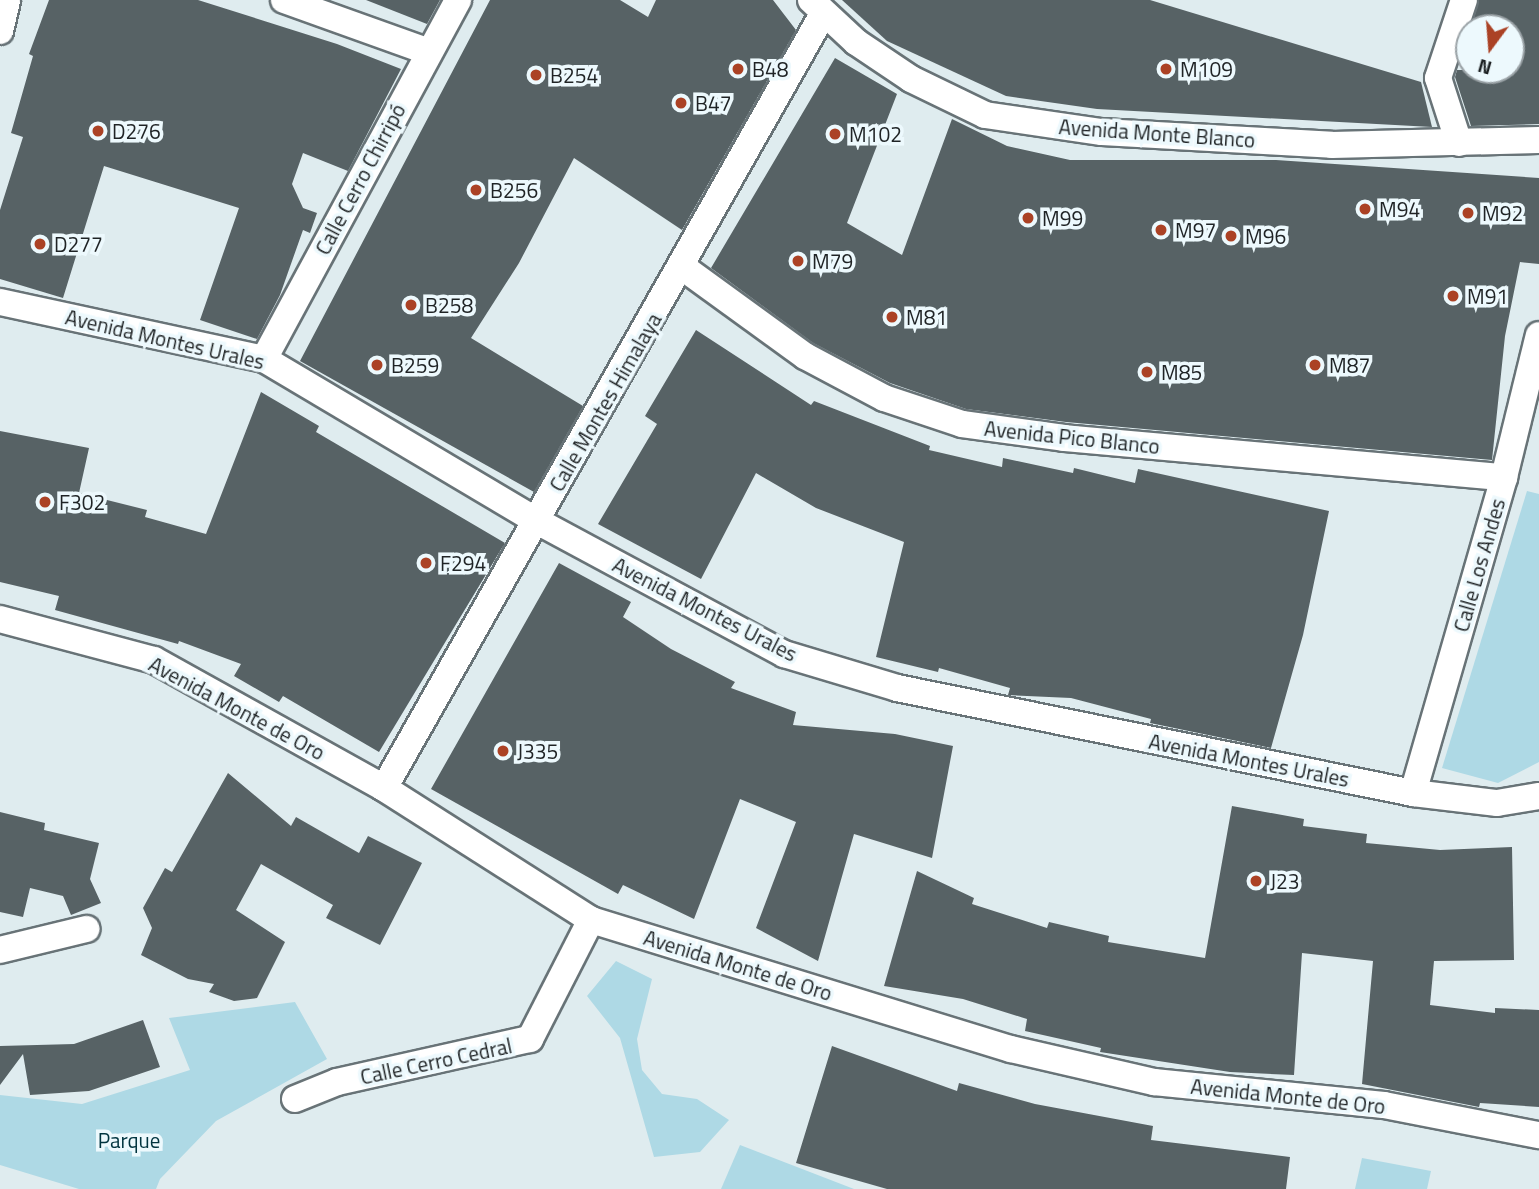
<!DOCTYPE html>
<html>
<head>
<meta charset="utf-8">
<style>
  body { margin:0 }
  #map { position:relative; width:1539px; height:1189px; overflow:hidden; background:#dfecef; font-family:"Titillium Web",sans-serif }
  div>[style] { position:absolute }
  .green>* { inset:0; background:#aed9e5 }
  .building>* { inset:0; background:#576265 }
  .roads { filter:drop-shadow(2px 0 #687377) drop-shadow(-2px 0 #687377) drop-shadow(0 2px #687377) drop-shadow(0 -2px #687377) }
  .minor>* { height:26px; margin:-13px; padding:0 13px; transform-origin:13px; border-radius:13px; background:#fff }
  .dots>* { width:19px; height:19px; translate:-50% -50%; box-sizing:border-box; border:4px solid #edf9fd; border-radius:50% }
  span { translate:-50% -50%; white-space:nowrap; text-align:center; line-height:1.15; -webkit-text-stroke:7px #edf9fd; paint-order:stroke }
  .poi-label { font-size:21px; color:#1f2325 }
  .left { translate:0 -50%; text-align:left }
  .street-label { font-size:21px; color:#1f2325 }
  .park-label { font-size:21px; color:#01343f }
  .north { position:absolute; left:1455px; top:14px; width:70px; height:70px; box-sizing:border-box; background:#edf9fd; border:2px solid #9ba3a7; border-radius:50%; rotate:196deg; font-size:19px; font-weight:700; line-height:28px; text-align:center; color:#1f2325 }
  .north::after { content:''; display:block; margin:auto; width:24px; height:32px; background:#ab4225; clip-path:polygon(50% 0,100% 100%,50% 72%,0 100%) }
</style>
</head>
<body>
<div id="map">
  <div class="green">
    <i style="clip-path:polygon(1527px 491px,1539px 494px,1539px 762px,1498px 783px,1442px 768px)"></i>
    <i style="clip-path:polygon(616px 961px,652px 979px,637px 1039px,642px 1070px,662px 1094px,697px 1099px,729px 1120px,700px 1152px,654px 1157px,620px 1038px,587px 996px)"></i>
    <i style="clip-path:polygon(295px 1002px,327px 1059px,216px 1121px,160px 1179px,156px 1189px,79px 1189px,0 1165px,0 1095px,82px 1104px,190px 1070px,169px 1018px)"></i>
    <i style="clip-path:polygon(740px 1145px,854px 1189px,721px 1189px)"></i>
    <i style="clip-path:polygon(1362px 1158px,1431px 1171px,1427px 1189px,1355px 1189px)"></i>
  </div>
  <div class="building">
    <i style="clip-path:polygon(49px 0,198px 0,337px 44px,401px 69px,348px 171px,303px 153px,292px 184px,303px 208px,317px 213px,310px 233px,303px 230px,280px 295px,257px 339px,200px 320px,239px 208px,104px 166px,63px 298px,0 279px,0 210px,23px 137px,11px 133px,33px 56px,29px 54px)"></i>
    <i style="clip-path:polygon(366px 0,440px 0,427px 24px)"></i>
    <i style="clip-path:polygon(490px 0,620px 0,648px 17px,656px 0,773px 0,796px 30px,682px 230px,574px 158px,519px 263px,471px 338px,583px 406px,534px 492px,300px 361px)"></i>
    <i style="clip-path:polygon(842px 0,1150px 0,1421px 82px,1432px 127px,1097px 109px,1006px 96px,887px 41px)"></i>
    <i style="clip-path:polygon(1479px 0,1539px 0,1539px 124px,1471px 126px,1455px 77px,1457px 70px,1511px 70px,1511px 28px,1471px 28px)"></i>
    <i style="clip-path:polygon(835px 58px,897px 94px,847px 223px,902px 255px,952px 119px,1007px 146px,1070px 160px,1276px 160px,1539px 178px,1539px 264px,1520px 262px,1505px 336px,1492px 460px,1066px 422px,966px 409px,890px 383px,813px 343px,711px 268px)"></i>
    <i style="clip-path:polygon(696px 330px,811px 405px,814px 401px,930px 446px,929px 450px,1002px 467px,1003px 458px,1073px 473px,1074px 468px,1135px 483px,1138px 469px,1329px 511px,1303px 635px,1271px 748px,1150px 723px,1151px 719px,1071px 698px,1008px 695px,1010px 688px,939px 668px,938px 672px,876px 657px,904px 542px,816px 508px,756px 473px,701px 579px,598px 524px,657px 424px,645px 416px)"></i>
    <i style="clip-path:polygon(261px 392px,319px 426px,316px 432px,505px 543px,379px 752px,283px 696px,279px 702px,234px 676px,241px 664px,179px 641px,178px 644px,55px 610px,59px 596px,0 582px,0 431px,89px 448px,79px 493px,147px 510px,145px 517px,206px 534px)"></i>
    <i style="clip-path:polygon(559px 563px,631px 602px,623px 617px,671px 649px,735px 682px,731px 688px,796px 712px,793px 725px,895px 734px,953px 746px,932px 858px,854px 834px,818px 961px,756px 928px,796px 822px,740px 799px,694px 919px,623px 885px,618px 894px,431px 789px)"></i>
    <i style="clip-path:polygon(228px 773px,291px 826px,296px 817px,359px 853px,368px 836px,422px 863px,380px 945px,326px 918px,333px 905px,261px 864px,236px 910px,285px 942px,257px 998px,234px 1001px,209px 992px,214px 984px,188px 979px,141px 955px,152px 928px,143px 908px,165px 868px,172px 872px)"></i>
    <i style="clip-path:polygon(1232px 806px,1304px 819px,1303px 826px,1367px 834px,1366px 843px,1440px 850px,1512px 847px,1514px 960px,1434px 961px,1430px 1005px,1495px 1013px,1495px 1008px,1539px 1010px,1539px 1107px,1480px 1103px,1479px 1107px,1362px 1084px,1373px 961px,1302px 953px,1294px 1075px,1230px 1072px,1100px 1052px,1101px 1048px,1025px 1031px,1027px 1019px,963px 999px,884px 986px,917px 871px,974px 898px,972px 904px,1047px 928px,1049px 922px,1109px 936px,1108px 942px,1205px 958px)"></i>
    <i style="clip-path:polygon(0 812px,45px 823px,44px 830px,99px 843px,90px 879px,101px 903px,71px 915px,63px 896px,30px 888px,23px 917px,0 912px)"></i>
    <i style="clip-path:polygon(143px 1020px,160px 1067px,89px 1091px,30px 1095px,23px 1054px,0 1085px,0 1046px,74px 1044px)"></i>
    <i style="clip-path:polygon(832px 1046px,957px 1091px,959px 1083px,1035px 1104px,1153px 1126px,1151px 1140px,1290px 1157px,1286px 1189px,887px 1189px,796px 1163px)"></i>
  </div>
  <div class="roads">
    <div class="minor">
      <i style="left:284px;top:0;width:154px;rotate:19.7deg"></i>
      <i style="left:811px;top:0;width:62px;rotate:43deg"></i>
      <i style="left:856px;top:42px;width:66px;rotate:33.9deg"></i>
      <i style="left:911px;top:79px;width:82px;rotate:25.9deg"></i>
      <i style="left:985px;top:115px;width:118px;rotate:8.3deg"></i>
      <i style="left:1102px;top:132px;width:230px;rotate:3.2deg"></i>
      <i style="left:1332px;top:145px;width:207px;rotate:-1.4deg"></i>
      <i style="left:0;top:31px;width:32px;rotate:-77deg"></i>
      <i style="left:1459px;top:143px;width:68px;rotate:-107.9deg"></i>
      <i style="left:1438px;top:78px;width:82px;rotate:-71.6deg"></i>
      <i style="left:681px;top:266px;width:153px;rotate:36deg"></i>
      <i style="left:805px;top:356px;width:89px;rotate:28deg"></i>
      <i style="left:884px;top:398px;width:82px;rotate:18.4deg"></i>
      <i style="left:962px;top:424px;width:103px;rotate:7.8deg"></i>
      <i style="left:1064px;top:438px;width:442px;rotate:5.1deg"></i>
      <i style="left:0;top:302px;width:270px;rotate:12.2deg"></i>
      <i style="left:264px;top:359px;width:317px;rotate:30.7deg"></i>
      <i style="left:537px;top:521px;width:281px;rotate:28.3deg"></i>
      <i style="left:784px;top:654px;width:118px;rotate:16.7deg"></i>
      <i style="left:897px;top:688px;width:527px;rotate:11.5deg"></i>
      <i style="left:1413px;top:793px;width:85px;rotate:6.8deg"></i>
      <i style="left:1497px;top:803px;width:43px;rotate:-9.5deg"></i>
      <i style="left:264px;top:359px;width:408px;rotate:-61.6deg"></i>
      <i style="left:0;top:619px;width:159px;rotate:14.9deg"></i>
      <i style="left:154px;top:660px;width:263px;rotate:29.1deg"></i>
      <i style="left:384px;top:788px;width:246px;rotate:32.5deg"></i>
      <i style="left:591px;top:920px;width:439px;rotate:17.1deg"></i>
      <i style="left:1011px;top:1049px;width:147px;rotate:13deg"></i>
      <i style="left:1154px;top:1082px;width:231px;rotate:5.7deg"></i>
      <i style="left:1384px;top:1105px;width:158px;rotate:11deg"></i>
      <i style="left:384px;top:788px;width:890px;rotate:-60.44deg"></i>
      <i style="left:1413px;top:793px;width:329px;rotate:-73.9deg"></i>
      <i style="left:1504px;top:477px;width:146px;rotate:-76.2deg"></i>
      <i style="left:0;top:950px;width:89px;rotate:-13.7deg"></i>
      <i style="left:295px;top:1099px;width:45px;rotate:-22deg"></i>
      <i style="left:337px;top:1082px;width:198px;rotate:-12.6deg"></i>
      <i style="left:530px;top:1039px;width:134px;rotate:-62.9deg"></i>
    </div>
  </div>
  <div class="dots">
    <i style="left:738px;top:69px;background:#ab4225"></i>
    <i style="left:1166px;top:69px;background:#ab4225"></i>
    <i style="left:536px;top:75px;background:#ab4225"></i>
    <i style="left:681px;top:103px;background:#ab4225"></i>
    <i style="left:98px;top:131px;background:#ab4225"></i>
    <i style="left:835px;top:134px;background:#ab4225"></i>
    <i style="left:476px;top:190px;background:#ab4225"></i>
    <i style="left:1365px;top:209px;background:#ab4225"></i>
    <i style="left:1468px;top:213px;background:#ab4225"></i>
    <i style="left:1028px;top:218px;background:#ab4225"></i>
    <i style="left:1161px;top:230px;background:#ab4225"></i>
    <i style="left:1231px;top:236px;background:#ab4225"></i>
    <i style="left:40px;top:244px;background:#ab4225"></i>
    <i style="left:798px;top:261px;background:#ab4225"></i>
    <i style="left:1453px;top:296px;background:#ab4225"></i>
    <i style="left:411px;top:305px;background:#ab4225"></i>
    <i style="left:892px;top:317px;background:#ab4225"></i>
    <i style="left:377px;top:365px;background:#ab4225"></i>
    <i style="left:1315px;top:365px;background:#ab4225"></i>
    <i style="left:1147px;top:372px;background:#ab4225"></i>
    <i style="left:45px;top:502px;background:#ab4225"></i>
    <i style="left:426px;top:563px;background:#ab4225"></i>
    <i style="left:503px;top:751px;background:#ab4225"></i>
    <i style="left:1256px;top:881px;background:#ab4225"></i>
  </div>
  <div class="poi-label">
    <span class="left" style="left:752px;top:69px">B48</span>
    <span class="left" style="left:1180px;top:69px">M109</span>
    <span class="left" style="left:550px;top:75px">B254</span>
    <span class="left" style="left:695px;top:103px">B47</span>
    <span class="left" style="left:112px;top:131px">D276</span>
    <span class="left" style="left:849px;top:134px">M102</span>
    <span class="left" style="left:490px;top:190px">B256</span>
    <span class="left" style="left:1379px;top:209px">M94</span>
    <span class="left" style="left:1482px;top:213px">M92</span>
    <span class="left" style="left:1042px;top:218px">M99</span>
    <span class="left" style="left:1175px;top:230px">M97</span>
    <span class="left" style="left:1245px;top:236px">M96</span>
    <span class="left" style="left:54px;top:244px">D277</span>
    <span class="left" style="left:812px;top:261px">M79</span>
    <span class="left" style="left:1467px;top:296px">M91</span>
    <span class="left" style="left:425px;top:305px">B258</span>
    <span class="left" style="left:906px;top:317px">M81</span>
    <span class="left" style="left:391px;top:365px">B259</span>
    <span class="left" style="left:1329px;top:365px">M87</span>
    <span class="left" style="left:1161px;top:372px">M85</span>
    <span class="left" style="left:59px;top:502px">F302</span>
    <span class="left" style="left:440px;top:563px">F294</span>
    <span class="left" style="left:517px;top:751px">J335</span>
    <span class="left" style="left:1270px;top:881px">J23</span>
  </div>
  <div class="street-label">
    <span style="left:1157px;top:133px;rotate:4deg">Avenida Monte Blanco</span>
    <span style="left:360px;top:179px;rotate:-62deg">Calle Cerro Chirripó</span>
    <span style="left:165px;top:339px;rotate:13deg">Avenida Montes Urales</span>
    <span style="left:605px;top:402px;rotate:-60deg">Calle Montes Himalaya</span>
    <span style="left:1072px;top:437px;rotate:6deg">Avenida Pico Blanco</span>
    <span style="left:1479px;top:565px;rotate:-74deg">Calle Los Andes</span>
    <span style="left:705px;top:609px;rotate:27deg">Avenida Montes Urales</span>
    <span style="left:237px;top:708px;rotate:28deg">Avenida Monte de Oro</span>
    <span style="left:1249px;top:760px;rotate:11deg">Avenida Montes Urales</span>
    <span style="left:738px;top:965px;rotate:17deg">Avenida Monte de Oro</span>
    <span style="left:436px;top:1061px;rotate:-12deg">Calle Cerro Cedral</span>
    <span style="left:1288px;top:1096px;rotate:6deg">Avenida Monte de Oro</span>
  </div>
  <div class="park-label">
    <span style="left:129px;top:1140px">Parque</span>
  </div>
  <div class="north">N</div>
</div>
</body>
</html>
